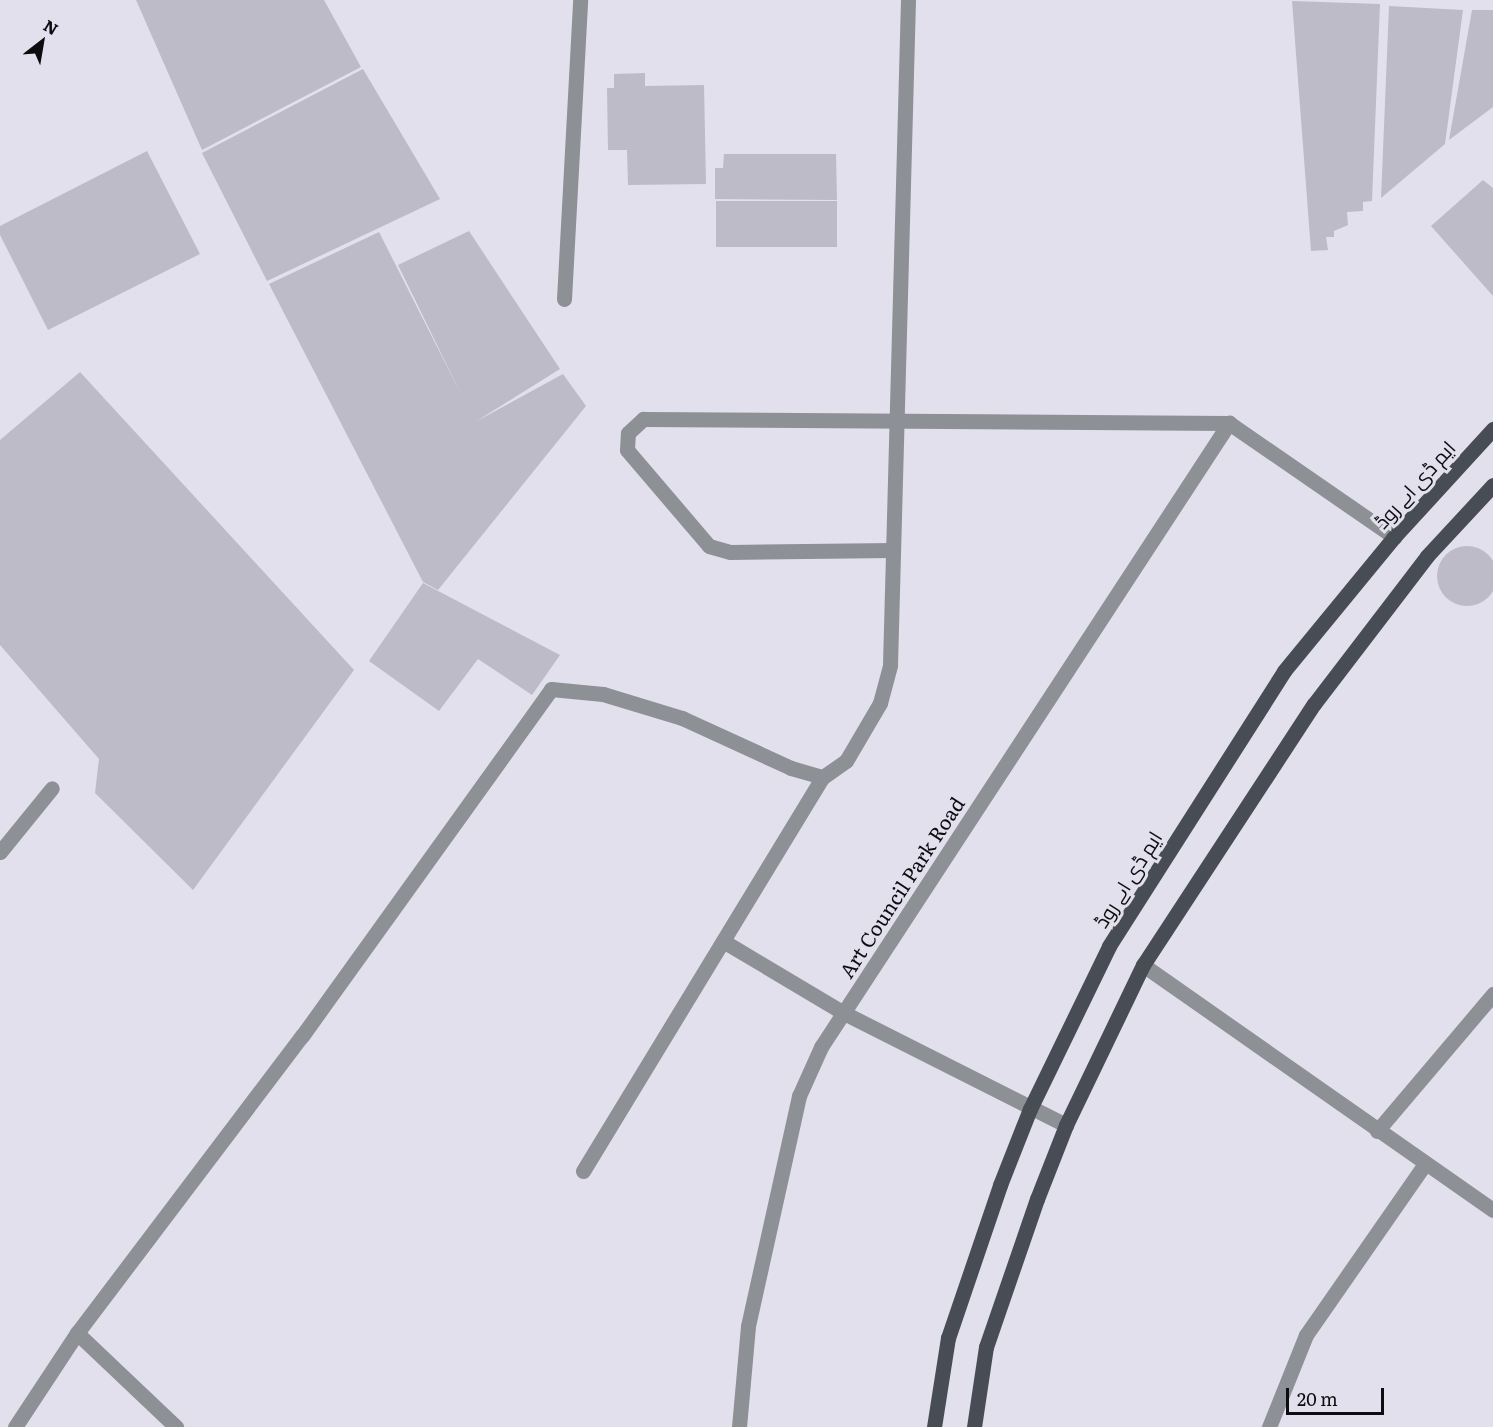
<!DOCTYPE html>
<html>
<head>
<meta charset="utf-8">
<style>
  body { margin:0 }
  #map { position:relative; width:1493px; height:1427px; overflow:hidden; background:#e2e0ec; font-family:Literata,Cairo,serif }
  div>[style] { position:absolute }
  .building>* { inset:0; background:#bdbbc7 }
  .round { border-radius:50% }
  .minor>* { height:15px; margin:-7.5px; padding:0 7.5px; transform-origin:7.5px; border-radius:7.5px; background:#8d9094 }
  .major>* { height:15px; margin:-7.5px; padding:0 7.5px; transform-origin:7.5px; border-radius:7.5px; background:#484d55 }
  span { translate:-50% -50%; white-space:nowrap; text-align:center; line-height:1.15; -webkit-text-stroke:6px #e2e0ec; paint-order:stroke }
  .street-label { font-size:20px; color:#0d0c10 }
  .north { position:absolute; left:12px; top:12px; width:60px; height:60px; -webkit-text-stroke:4px #e2e0ec; paint-order:stroke; rotate:31deg; font-size:16px; font-weight:700; line-height:24px; text-align:center; color:#0d0c10 }
  .north::after { content:''; display:block; margin:auto; width:21px; height:27px; background:#0d0c10; clip-path:polygon(50% 0,100% 100%,50% 72%,0 100%) }
  .scale { position:absolute; left:1286px; top:1388px; width:98px; height:27px; box-sizing:border-box; border:3px solid #0d0c10; border-top:0; padding-left:8px; font-size:18px; line-height:21px; white-space:nowrap; color:#0d0c10; -webkit-text-stroke:4px #e2e0ec; paint-order:stroke }
</style>
</head>
<body>
<div id="map">
  <div class="building">
    <i style="clip-path:polygon(136px 0,324px 0,361px 67px,202px 150px)"></i>
    <i style="clip-path:polygon(1292px 1px,1380px 4px,1372px 201px,1363px 202px,1363px 211px,1347px 212px,1348px 225px,1334px 231px,1334px 237px,1326px 237px,1328px 250px,1311px 251px)"></i>
    <i style="clip-path:polygon(1389px 6px,1463px 10px,1445px 144px,1381px 198px)"></i>
    <i style="clip-path:polygon(1472px 10px,1493px 10px,1493px 107px,1449px 140px)"></i>
    <i style="clip-path:polygon(363px 69px,440px 199px,267px 281px,202px 153px)"></i>
    <i style="clip-path:polygon(645px 73px,645px 86px,704px 85px,706px 184px,628px 185px,627px 150px,608px 150px,607px 88px,614px 88px,614px 74px)"></i>
    <i style="clip-path:polygon(147px 151px,200px 254px,48px 330px,0 235px,0 226px)"></i>
    <i style="clip-path:polygon(724px 154px,836px 154px,837px 200px,715px 199px,715px 168px,723px 168px)"></i>
    <i style="clip-path:polygon(1483px 180px,1493px 188px,1493px 296px,1431px 226px)"></i>
    <i style="clip-path:polygon(716px 201px,837px 201px,837px 247px,716px 247px)"></i>
    <i style="clip-path:polygon(469px 231px,560px 369px,475px 422px,563px 374px,586px 406px,438px 590px,423px 582px,269px 284px,379px 232px,461px 394px,398px 265px)"></i>
    <i style="clip-path:polygon(80px 372px,354px 670px,193px 890px,95px 793px,99px 759px,0 645px,0 440px)"></i>
    <i class="round" style="left:1437px;top:546px;width:60px;height:60px"></i>
    <i style="clip-path:polygon(423px 583px,560px 655px,532px 695px,478px 659px,439px 711px,369px 661px)"></i>
  </div>
  <div class="minor">
    <i style="left:564px;top:299px;width:299px;rotate:-86.9deg"></i>
    <i style="left:893px;top:550px;width:163px;rotate:179.3deg"></i>
    <i style="left:730px;top:552px;width:22px;rotate:-164deg"></i>
    <i style="left:709px;top:546px;width:126px;rotate:-130.5deg"></i>
    <i style="left:627px;top:450px;width:17px;rotate:-87deg"></i>
    <i style="left:628px;top:433px;width:21px;rotate:-43deg"></i>
    <i style="left:643px;top:419px;width:586px;rotate:0.39deg"></i>
    <i style="left:1229px;top:423px;width:201px;rotate:34.6deg"></i>
    <i style="left:0;top:852px;width:82px;rotate:-50.9deg"></i>
    <i style="left:723px;top:941px;width:141px;rotate:30.8deg"></i>
    <i style="left:844px;top:1013px;width:249px;rotate:26.8deg"></i>
    <i style="left:1143px;top:965px;width:427px;rotate:35deg"></i>
    <i style="left:1377px;top:1131px;width:180px;rotate:-49.7deg"></i>
    <i style="left:583px;top:1171px;width:461px;rotate:-58.7deg"></i>
    <i style="left:77px;top:1333px;width:137px;rotate:43.5deg"></i>
    <i style="left:15px;top:1427px;width:113px;rotate:-56.6deg"></i>
    <i style="left:77px;top:1333px;width:373px;rotate:-52.9deg"></i>
    <i style="left:302px;top:1036px;width:427px;rotate:-54.3deg"></i>
    <i style="left:551px;top:689px;width:52px;rotate:5.5deg"></i>
    <i style="left:603px;top:694px;width:83px;rotate:16.9deg"></i>
    <i style="left:682px;top:718px;width:120px;rotate:24.6deg"></i>
    <i style="left:791px;top:768px;width:33px;rotate:16deg"></i>
    <i style="left:823px;top:777px;width:28px;rotate:-35deg"></i>
    <i style="left:846px;top:761px;width:67px;rotate:-59.6deg"></i>
    <i style="left:880px;top:703px;width:39px;rotate:-75deg"></i>
    <i style="left:890px;top:665px;width:665px;rotate:-88.45deg"></i>
    <i style="left:739px;top:1427px;width:101px;rotate:-84.9deg"></i>
    <i style="left:748px;top:1326px;width:236px;rotate:-77.5deg"></i>
    <i style="left:799px;top:1096px;width:54px;rotate:-65.8deg"></i>
    <i style="left:821px;top:1047px;width:746px;rotate:-56.82deg"></i>
    <i style="left:1269px;top:1427px;width:99px;rotate:-68.1deg"></i>
    <i style="left:1306px;top:1335px;width:208px;rotate:-55.2deg"></i>
  </div>
  <div class="major">
    <i style="left:934px;top:1427px;width:90px;rotate:-81.1deg"></i>
    <i style="left:948px;top:1338px;width:162px;rotate:-71.2deg"></i>
    <i style="left:1000px;top:1185px;width:82px;rotate:-68.5deg"></i>
    <i style="left:1030px;top:1109px;width:181px;rotate:-64.1deg"></i>
    <i style="left:1109px;top:946px;width:326px;rotate:-57.5deg"></i>
    <i style="left:1284px;top:671px;width:173px;rotate:-50.6deg"></i>
    <i style="left:1394px;top:537px;width:147px;rotate:-47.5deg"></i>
    <i style="left:974px;top:1427px;width:81px;rotate:-81.5deg"></i>
    <i style="left:986px;top:1347px;width:157px;rotate:-71deg"></i>
    <i style="left:1037px;top:1199px;width:79px;rotate:-68.6deg"></i>
    <i style="left:1066px;top:1125px;width:178px;rotate:-64.3deg"></i>
    <i style="left:1143px;top:965px;width:312px;rotate:-56.8deg"></i>
    <i style="left:1314px;top:704px;width:186px;rotate:-52.6deg"></i>
    <i style="left:1427px;top:556px;width:97px;rotate:-47.1deg"></i>
  </div>
  <div class="street-label">
    <span style="left:1414px;top:484px;rotate:-48deg">ایم ڈی اے روڈ</span>
    <span style="left:1127px;top:879px;rotate:-58deg">ایم ڈی اے روڈ</span>
    <span style="left:901px;top:887px;rotate:-57deg">Art Council Park Road</span>
  </div>
  <div class="north">N</div>
  <div class="scale">20 m</div>
</div>
</body>
</html>
